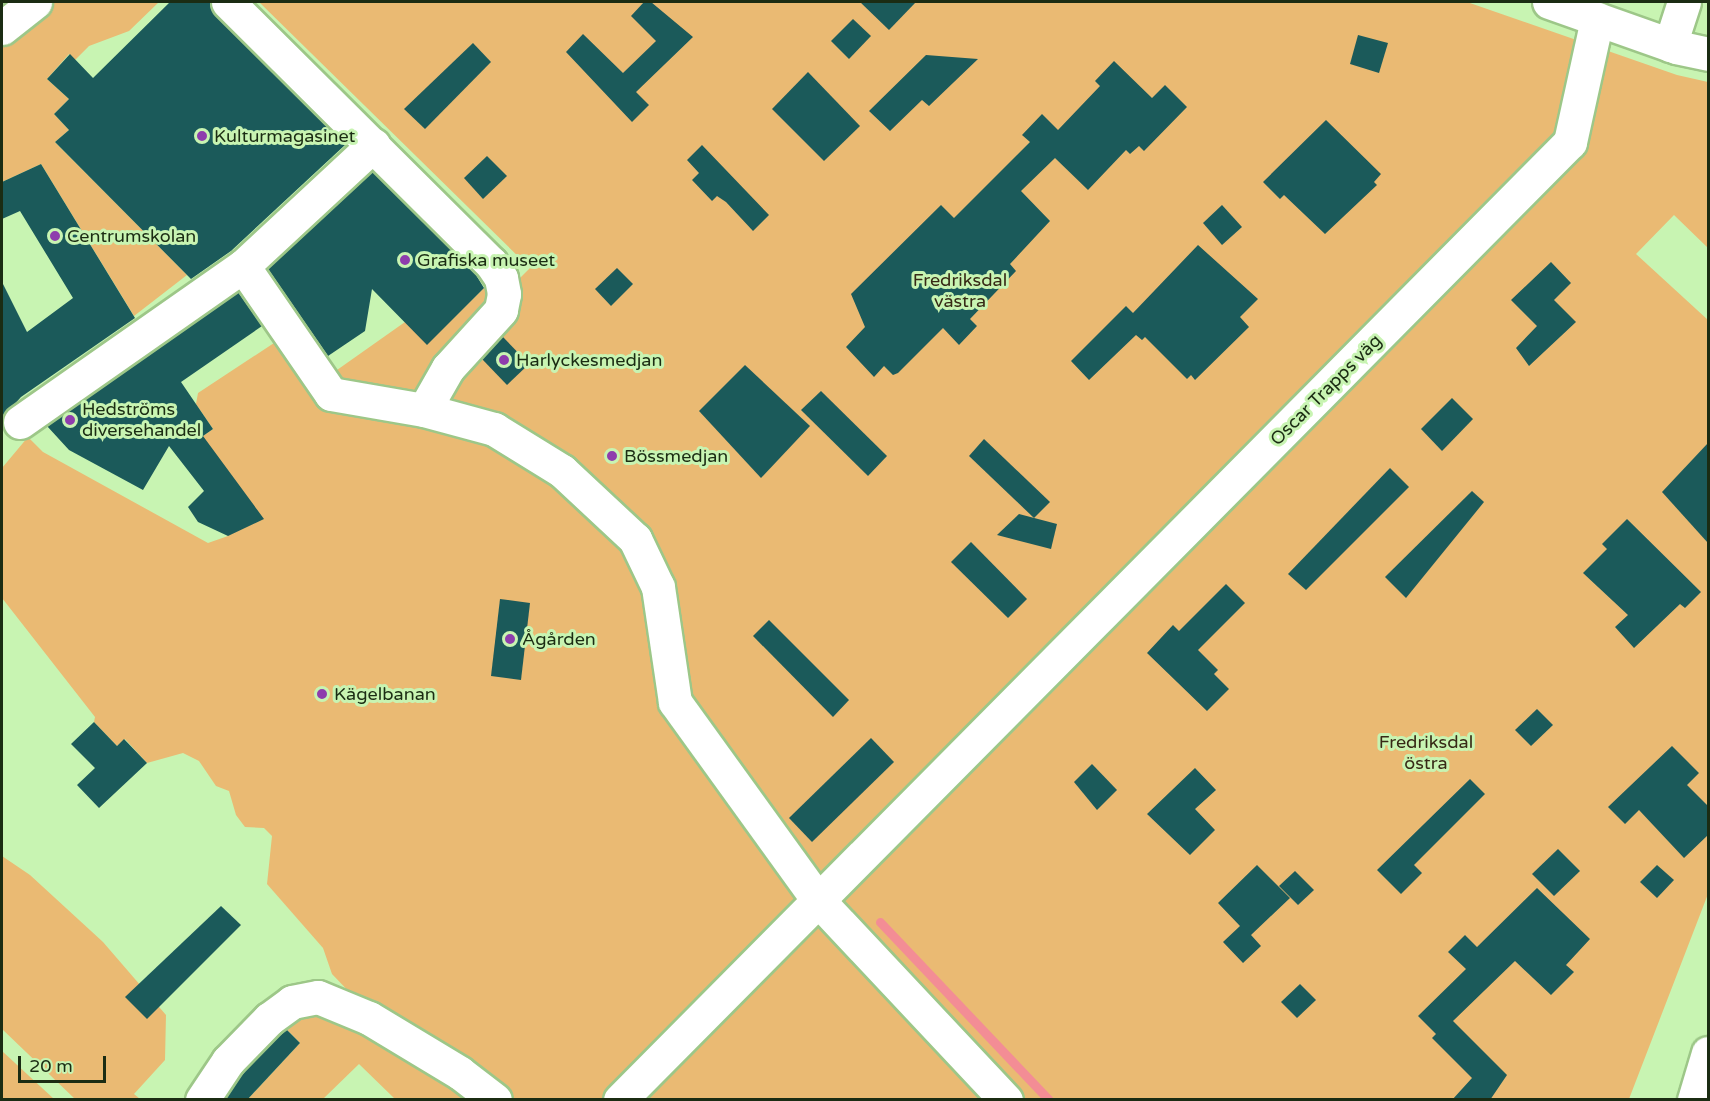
<!DOCTYPE html>
<html>
<head>
<meta charset="utf-8">
<style>
  body { margin:0 }
  #map { position:relative; width:1710px; height:1101px; overflow:hidden; background:#c8f4b2; font-family:"Varela Round",sans-serif }
  div>[style] { position:absolute }
  .green>* { inset:0; background:#eaba73 }
  .stream>* { height:9px; margin:-4.5px; padding:0 4.5px; transform-origin:4.5px; border-radius:4.5px; background:#f38d95 }
  .building>* { inset:0; background:#1b5a5a }
  .roads { filter:drop-shadow(2px 0 #9dc788) drop-shadow(-2px 0 #9dc788) drop-shadow(0 2px #9dc788) drop-shadow(0 -2px #9dc788) }
  .minor>* { height:33px; margin:-16.5px; padding:0 16.5px; transform-origin:16.5px; border-radius:16.5px; background:#fff }
  .dots>* { width:16px; height:16px; translate:-50% -50%; box-sizing:border-box; border:3px solid #c8f4b2; border-radius:50% }
  span { translate:-50% -50%; white-space:nowrap; text-align:center; line-height:1.15; -webkit-text-stroke:6px #c8f4b2; paint-order:stroke }
  .poi-label { font-size:18px; color:#1b2c13 }
  .left { translate:0 -50%; text-align:left }
  .park-label { font-size:18px; color:#372916 }
  .street-label { font-size:18px; color:#1b2c13 }
  .frame { position:absolute; inset:0; border:3px solid #1b2c13; pointer-events:none }
  .scale { position:absolute; left:18px; top:1056px; width:88px; height:27px; box-sizing:border-box; border:3px solid #1b2c13; border-top:0; padding-left:8px; font-size:18px; line-height:21px; white-space:nowrap; color:#1b2c13; -webkit-text-stroke:4px #c8f4b2; paint-order:stroke }
</style>
</head>
<body>
<div id="map">
  <div class="green">
    <i style="clip-path:polygon(13px 2px,159px 2px,129px 31px,89px 46px,75px 60px,69px 54px,47px 79px,69px 99px,54px 114px,69px 130px,55px 142px,187px 275px,134px 316px,41px 164px,2px 182px,2px 10px)"></i>
    <i style="clip-path:polygon(259px 2px,1467px 2px,1677px 75px,1708px 82px,1708px 248px,1674px 215px,1636px 254px,1708px 320px,1708px 894px,1629px 1099px,508px 1099px,357px 1000px,332px 974px,323px 948px,267px 884px,272px 836px,264px 828px,245px 827px,236px 815px,229px 791px,216px 786px,199px 761px,183px 753px,147px 763px,125px 739px,117px 746px,94px 722px,95px 717px,2px 598px,2px 468px,28px 437px,43px 452px,208px 543px,228px 536px,203px 436px,213px 429px,196px 404px,198px 393px,277px 341px,346px 385px,337px 370px,405px 322px,427px 344px,488px 284px,509px 289px,530px 268px)"></i>
    <i style="clip-path:polygon(2px 856px,30px 875px,103px 942px,166px 1015px,165px 1060px,134px 1094px,140px 1099px,75px 1099px,2px 1029px)"></i>
    <i style="clip-path:polygon(314px 1005px,486px 1099px,395px 1099px,359px 1064px,323px 1099px,247px 1100px,300px 1043px,279px 1022px)"></i>
    <i style="clip-path:polygon(2px 1051px,54px 1099px,2px 1099px)"></i>
  </div>
  <div class="stream">
    <i style="left:880px;top:922px;width:245px;rotate:46.5deg"></i>
  </div>
  <div class="building">
    <i style="clip-path:polygon(170px 2px,210px 2px,215px 15px,345px 145px,231px 251px,191px 279px,55px 142px,69px 130px,54px 114px,69px 99px,47px 79px,70px 54px,93px 78px)"></i>
    <i style="clip-path:polygon(644px 2px,651px 2px,693px 37px,636px 92px,649px 105px,632px 122px,566px 52px,583px 34px,623px 73px,656px 41px,631px 16px)"></i>
    <i style="clip-path:polygon(860px 2px,916px 2px,889px 30px)"></i>
    <i style="clip-path:polygon(853px 19px,871px 36px,849px 59px,831px 41px)"></i>
    <i style="clip-path:polygon(1358px 35px,1388px 43px,1379px 73px,1350px 64px)"></i>
    <i style="clip-path:polygon(473px 43px,491px 62px,425px 129px,404px 109px)"></i>
    <i style="clip-path:polygon(926px 55px,978px 59px,929px 106px,922px 100px,890px 131px,869px 111px)"></i>
    <i style="clip-path:polygon(1114px 61px,1152px 98px,1165px 85px,1187px 107px,1144px 151px,1139px 146px,1130px 154px,1126px 150px,1088px 190px,1055px 158px,1021px 191px,1050px 221px,1010px 264px,1016px 271px,970px 319px,977px 326px,959px 345px,943px 328px,898px 373px,893px 375px,884px 366px,874px 377px,846px 347px,865px 327px,851px 294px,941px 205px,954px 218px,1030px 142px,1022px 135px,1042px 114px,1058px 130px,1100px 86px,1095px 81px)"></i>
    <i style="clip-path:polygon(808px 72px,860px 126px,824px 161px,772px 109px)"></i>
    <i style="clip-path:polygon(1326px 120px,1381px 174px,1374px 182px,1377px 185px,1325px 234px,1284px 195px,1280px 199px,1263px 182px)"></i>
    <i style="clip-path:polygon(702px 145px,769px 215px,753px 231px,726px 202px,717px 196px,712px 201px,692px 180px,699px 173px,687px 160px)"></i>
    <i style="clip-path:polygon(487px 156px,507px 176px,483px 199px,464px 178px)"></i>
    <i style="clip-path:polygon(41px 164px,135px 318px,21px 397px,2px 418px,2px 282px,27px 332px,73px 298px,20px 211px,2px 219px,2px 182px)"></i>
    <i style="clip-path:polygon(372px 171px,476px 275px,484px 288px,427px 345px,372px 289px,365px 331px,328px 356px,268px 269px)"></i>
    <i style="clip-path:polygon(1222px 205px,1242px 227px,1222px 245px,1203px 223px)"></i>
    <i style="clip-path:polygon(1198px 245px,1258px 299px,1240px 317px,1249px 327px,1195px 380px,1191px 375px,1187px 379px,1145px 337px,1142px 340px,1136px 335px,1089px 380px,1071px 361px,1126px 306px,1133px 313px)"></i>
    <i style="clip-path:polygon(1551px 262px,1571px 283px,1554px 300px,1576px 322px,1529px 366px,1516px 348px,1537px 326px,1511px 300px)"></i>
    <i style="clip-path:polygon(617px 268px,633px 284px,611px 306px,595px 289px)"></i>
    <i style="clip-path:polygon(238px 292px,262px 326px,181px 382px,213px 429px,203px 436px,264px 519px,228px 536px,198px 522px,188px 507px,204px 491px,169px 446px,143px 490px,69px 450px,47px 426px)"></i>
    <i style="clip-path:polygon(502px 336px,529px 364px,507px 385px,482px 359px)"></i>
    <i style="clip-path:polygon(745px 365px,810px 426px,761px 478px,699px 411px)"></i>
    <i style="clip-path:polygon(821px 391px,887px 456px,868px 476px,801px 410px)"></i>
    <i style="clip-path:polygon(1452px 398px,1473px 419px,1442px 451px,1421px 429px)"></i>
    <i style="clip-path:polygon(984px 439px,1050px 502px,1034px 518px,969px 456px)"></i>
    <i style="clip-path:polygon(1708px 443px,1708px 543px,1662px 492px)"></i>
    <i style="clip-path:polygon(1390px 468px,1409px 487px,1306px 590px,1288px 574px)"></i>
    <i style="clip-path:polygon(1472px 491px,1484px 502px,1406px 598px,1385px 577px)"></i>
    <i style="clip-path:polygon(1019px 514px,1057px 524px,1051px 549px,997px 535px)"></i>
    <i style="clip-path:polygon(1627px 519px,1701px 592px,1685px 608px,1680px 604px,1634px 648px,1615px 627px,1628px 615px,1583px 573px,1607px 549px,1602px 544px)"></i>
    <i style="clip-path:polygon(971px 542px,1027px 599px,1008px 618px,951px 562px)"></i>
    <i style="clip-path:polygon(1226px 584px,1245px 603px,1198px 650px,1218px 670px,1214px 674px,1229px 689px,1207px 711px,1147px 653px,1173px 625px,1179px 631px)"></i>
    <i style="clip-path:polygon(500px 599px,530px 603px,521px 680px,491px 676px)"></i>
    <i style="clip-path:polygon(769px 620px,849px 700px,833px 717px,753px 636px)"></i>
    <i style="clip-path:polygon(1537px 709px,1553px 725px,1531px 746px,1515px 730px)"></i>
    <i style="clip-path:polygon(94px 722px,117px 746px,124px 739px,147px 763px,99px 808px,77px 785px,95px 768px,71px 744px)"></i>
    <i style="clip-path:polygon(871px 738px,894px 762px,812px 842px,789px 818px)"></i>
    <i style="clip-path:polygon(1672px 746px,1699px 773px,1687px 785px,1708px 806px,1708px 835px,1684px 858px,1639px 810px,1625px 824px,1608px 807px)"></i>
    <i style="clip-path:polygon(1092px 764px,1117px 790px,1097px 810px,1074px 782px)"></i>
    <i style="clip-path:polygon(1195px 768px,1216px 790px,1195px 809px,1215px 830px,1190px 855px,1147px 814px)"></i>
    <i style="clip-path:polygon(1470px 779px,1485px 794px,1414px 865px,1422px 873px,1401px 894px,1377px 870px)"></i>
    <i style="clip-path:polygon(1558px 849px,1580px 871px,1554px 896px,1532px 874px)"></i>
    <i style="clip-path:polygon(1257px 865px,1290px 898px,1251px 935px,1261px 946px,1243px 963px,1223px 942px,1240px 926px,1218px 903px)"></i>
    <i style="clip-path:polygon(1657px 865px,1674px 880px,1657px 898px,1640px 882px)"></i>
    <i style="clip-path:polygon(1295px 871px,1314px 890px,1298px 905px,1279px 886px)"></i>
    <i style="clip-path:polygon(1537px 888px,1590px 939px,1566px 965px,1574px 972px,1551px 995px,1515px 961px,1453px 1021px,1507px 1075px,1490px 1100px,1452px 1100px,1472px 1078px,1432px 1038px,1436px 1034px,1418px 1016px,1466px 969px,1448px 952px,1465px 935px,1477px 947px)"></i>
    <i style="clip-path:polygon(221px 906px,241px 925px,147px 1019px,125px 997px)"></i>
    <i style="clip-path:polygon(1300px 984px,1316px 1000px,1297px 1018px,1281px 1002px)"></i>
    <i style="clip-path:polygon(286px 1029px,300px 1043px,247px 1100px,225px 1100px,243px 1073px)"></i>
  </div>
  <div class="roads">
    <div class="minor">
      <i style="left:228px;top:2px;width:371px;rotate:44.8deg"></i>
      <i style="left:491px;top:263px;width:18px;rotate:56deg"></i>
      <i style="left:501px;top:278px;width:16px;rotate:79deg"></i>
      <i style="left:504px;top:294px;width:16px;rotate:101deg"></i>
      <i style="left:501px;top:310px;width:79px;rotate:132.4deg"></i>
      <i style="left:448px;top:368px;width:48px;rotate:119.7deg"></i>
      <i style="left:1549px;top:2px;width:135px;rotate:19.5deg"></i>
      <i style="left:1676px;top:47px;width:33px;rotate:12deg"></i>
      <i style="left:2px;top:28px;width:42px;rotate:-38.2deg"></i>
      <i style="left:1670px;top:45px;width:45px;rotate:-72deg"></i>
      <i style="left:243px;top:266px;width:178px;rotate:-42.9deg"></i>
      <i style="left:20px;top:422px;width:272px;rotate:-35deg"></i>
      <i style="left:243px;top:266px;width:155px;rotate:55.5deg"></i>
      <i style="left:331px;top:394px;width:94px;rotate:9.8deg"></i>
      <i style="left:424px;top:410px;width:73px;rotate:15.2deg"></i>
      <i style="left:494px;top:429px;width:80px;rotate:31.7deg"></i>
      <i style="left:562px;top:471px;width:100px;rotate:43deg"></i>
      <i style="left:635px;top:539px;width:53px;rotate:64.4deg"></i>
      <i style="left:658px;top:587px;width:116px;rotate:81.6deg"></i>
      <i style="left:675px;top:702px;width:243px;rotate:54.2deg"></i>
      <i style="left:817px;top:899px;width:276px;rotate:46.8deg"></i>
      <i style="left:202px;top:1100px;width:47px;rotate:-56.3deg"></i>
      <i style="left:228px;top:1061px;width:59px;rotate:-45.7deg"></i>
      <i style="left:269px;top:1019px;width:29px;rotate:-36deg"></i>
      <i style="left:292px;top:1002px;width:26px;rotate:-11deg"></i>
      <i style="left:318px;top:997px;width:55px;rotate:22.4deg"></i>
      <i style="left:369px;top:1018px;width:106px;rotate:31.1deg"></i>
      <i style="left:460px;top:1073px;width:44px;rotate:37.6deg"></i>
      <i style="left:620px;top:1100px;width:1349px;rotate:-45.24deg"></i>
      <i style="left:1570px;top:142px;width:126px;rotate:-77.6deg"></i>
      <i style="left:1694px;top:1100px;width:49px;rotate:-73.4deg"></i>
    </div>
  </div>
  <div class="dots">
    <i style="left:202px;top:136px;background:#8e3dad"></i>
    <i style="left:55px;top:236px;background:#8e3dad"></i>
    <i style="left:405px;top:260px;background:#8e3dad"></i>
    <i style="left:504px;top:360px;background:#8e3dad"></i>
    <i style="left:70px;top:420px;background:#8e3dad"></i>
    <i style="left:612px;top:456px;background:#8e3dad"></i>
    <i style="left:510px;top:639px;background:#8e3dad"></i>
    <i style="left:322px;top:694px;background:#8e3dad"></i>
  </div>
  <div class="poi-label">
    <span class="left" style="left:214px;top:136px">Kulturmagasinet</span>
    <span class="left" style="left:67px;top:236px">Centrumskolan</span>
    <span class="left" style="left:417px;top:260px">Grafiska museet</span>
    <span class="left" style="left:516px;top:360px">Harlyckesmedjan</span>
    <span class="left" style="left:82px;top:420px">Hedströms<br>diversehandel</span>
    <span class="left" style="left:624px;top:456px">Bössmedjan</span>
    <span class="left" style="left:522px;top:639px">Ågården</span>
    <span class="left" style="left:334px;top:694px">Kägelbanan</span>
  </div>
  <div class="park-label">
    <span style="left:960px;top:291px">Fredriksdal<br>västra</span>
    <span style="left:1426px;top:753px">Fredriksdal<br>östra</span>
  </div>
  <div class="street-label">
    <span style="left:1326px;top:390px;rotate:-45deg">Oscar Trapps väg</span>
  </div>
  <div class="frame"></div>
  <div class="scale">20 m</div>
</div>
</body>
</html>
